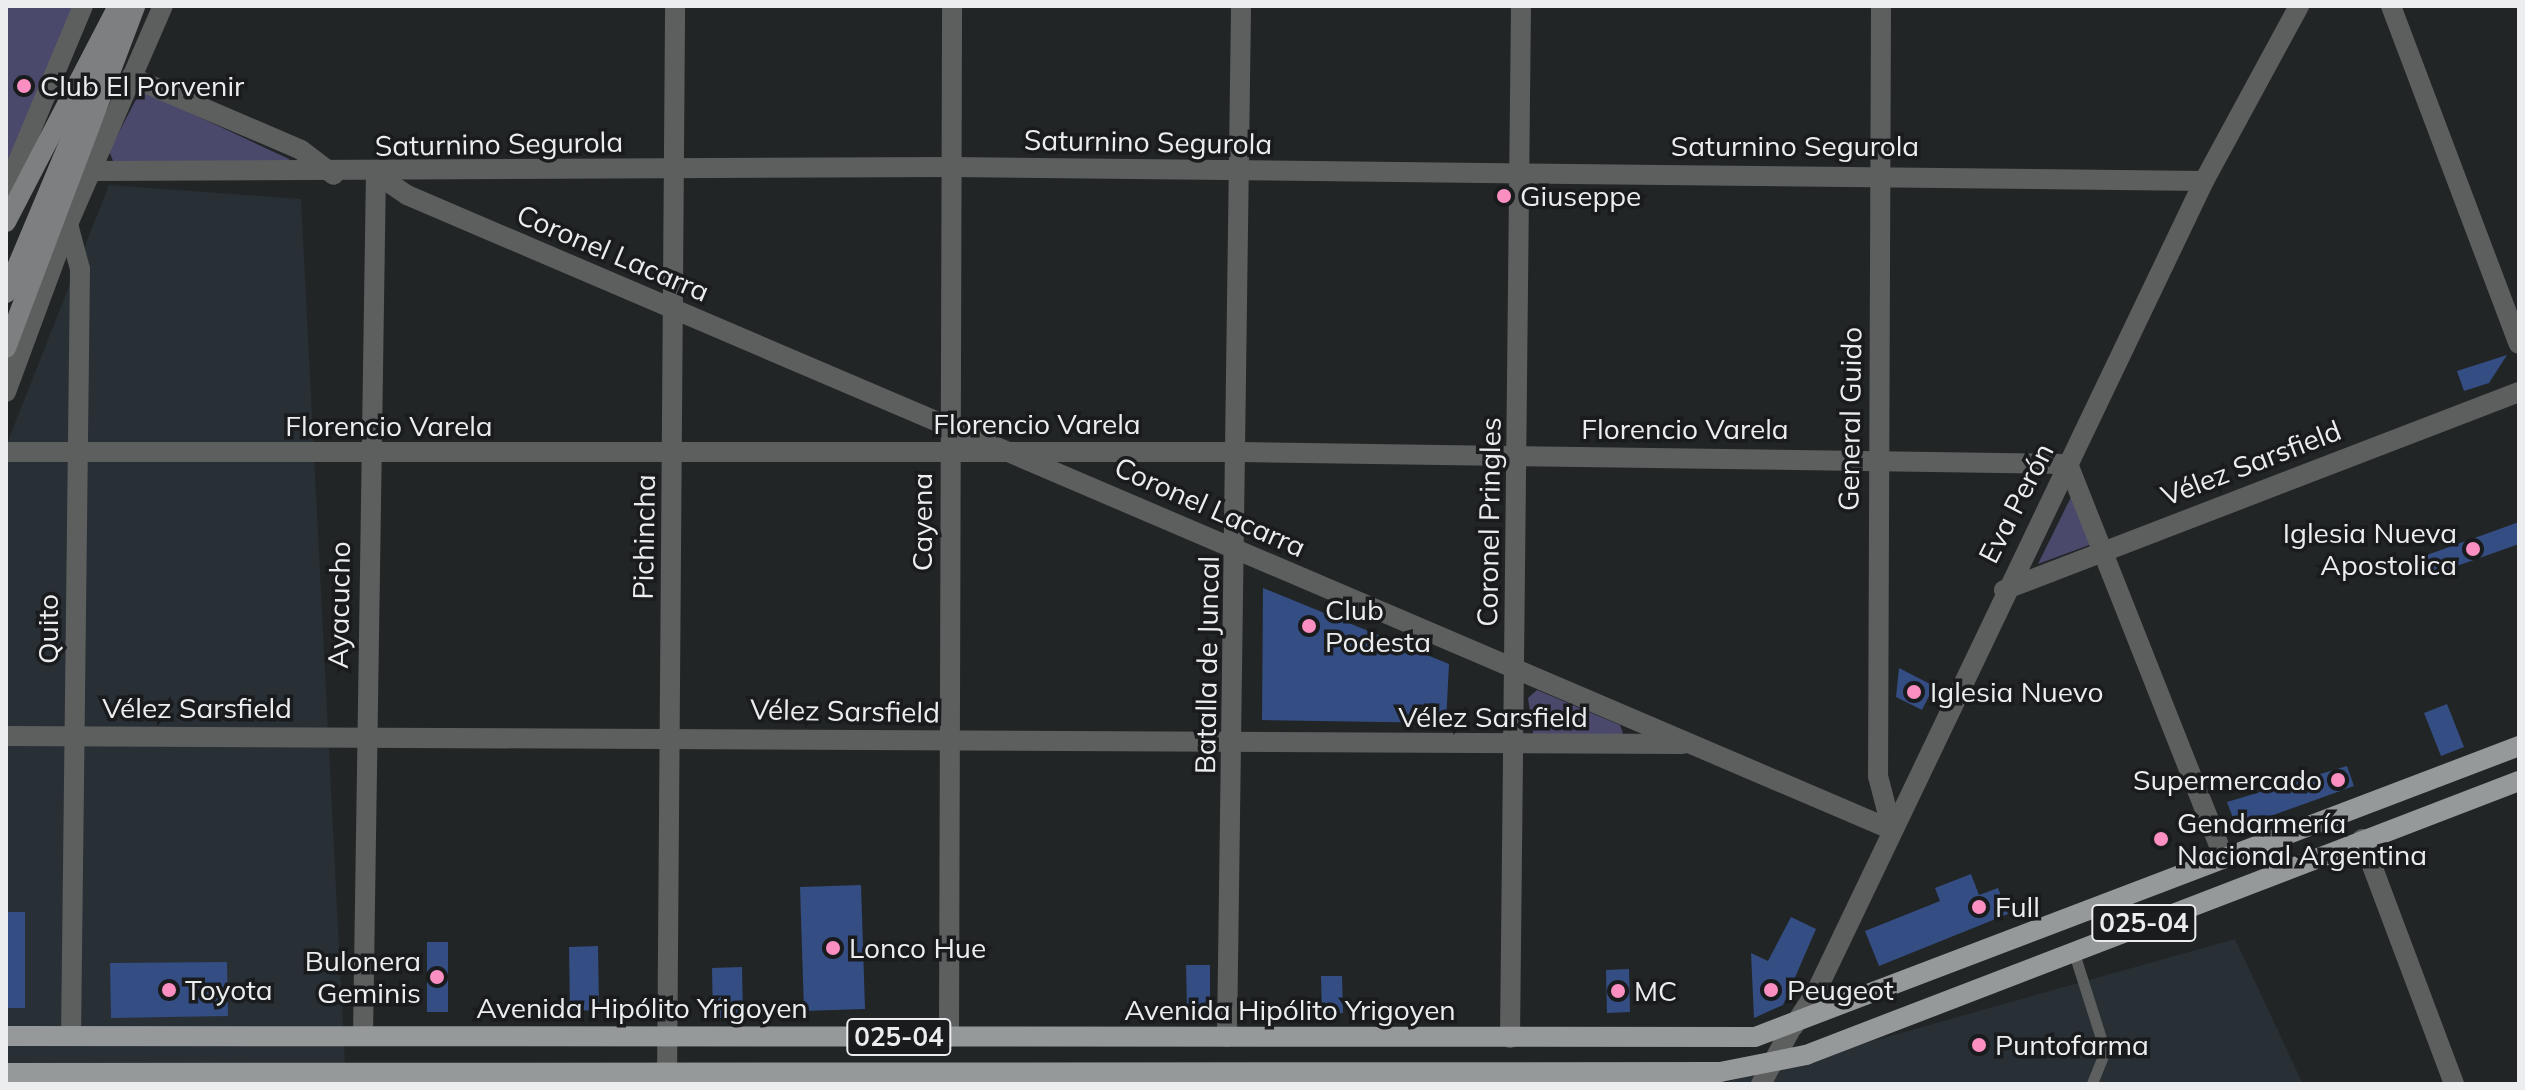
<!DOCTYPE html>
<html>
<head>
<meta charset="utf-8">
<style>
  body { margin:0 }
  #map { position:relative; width:2525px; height:1090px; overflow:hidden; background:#222526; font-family:Mulish,sans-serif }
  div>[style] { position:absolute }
  .built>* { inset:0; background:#282f35 }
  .green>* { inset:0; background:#4a486b }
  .building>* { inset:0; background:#344d83 }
  .service>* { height:11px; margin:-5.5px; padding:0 5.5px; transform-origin:5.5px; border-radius:5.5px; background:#5d5f5f }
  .minor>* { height:20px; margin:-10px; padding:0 10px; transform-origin:10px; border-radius:10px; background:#5d5f5f }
  .tertiary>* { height:20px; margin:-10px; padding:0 10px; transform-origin:10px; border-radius:10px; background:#5d5f5f }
  .secondary>* { height:20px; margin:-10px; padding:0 10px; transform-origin:10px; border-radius:10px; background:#7d7f80 }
  .primary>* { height:20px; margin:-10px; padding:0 10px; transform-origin:10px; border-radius:10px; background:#96999a }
  .dots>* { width:22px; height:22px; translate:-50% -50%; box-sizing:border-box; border:4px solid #191b1d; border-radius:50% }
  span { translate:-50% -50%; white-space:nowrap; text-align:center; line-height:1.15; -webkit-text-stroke:7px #191b1d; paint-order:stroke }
  .shield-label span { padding:2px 6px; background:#191b1d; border:2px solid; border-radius:6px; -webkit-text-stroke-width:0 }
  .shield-label { font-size:26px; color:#ebedee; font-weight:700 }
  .poi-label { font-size:28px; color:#ebedee }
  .left { translate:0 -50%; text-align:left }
  .right { translate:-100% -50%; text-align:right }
  .street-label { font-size:28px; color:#ebedee }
  .frame { position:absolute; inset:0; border:8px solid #ebedee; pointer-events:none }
</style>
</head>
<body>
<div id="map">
  <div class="built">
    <i style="clip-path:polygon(109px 185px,301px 199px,346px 1084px,6px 1084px,6px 446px)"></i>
    <i style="clip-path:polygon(2235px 939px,2303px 1084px,1719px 1084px)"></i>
  </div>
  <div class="green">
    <i style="clip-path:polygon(6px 6px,77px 6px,6px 167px)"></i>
    <i style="clip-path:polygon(141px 90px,289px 159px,292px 166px,113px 161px,109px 151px)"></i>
    <i style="clip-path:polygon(2073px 493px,2092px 544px,2038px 564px)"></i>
    <i style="clip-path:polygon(1537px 690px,1620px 725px,1623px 733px,1618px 740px,1534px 739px,1528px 698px)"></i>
  </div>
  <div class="building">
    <i style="clip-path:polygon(2507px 355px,2489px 383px,2464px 391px,2457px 371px)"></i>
    <i style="clip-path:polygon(2519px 522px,2519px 544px,2434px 574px,2427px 555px)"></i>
    <i style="clip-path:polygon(1263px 588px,1449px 664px,1446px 723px,1262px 720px)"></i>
    <i style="clip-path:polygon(1899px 668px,1934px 686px,1922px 710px,1896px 697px)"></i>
    <i style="clip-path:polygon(2447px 704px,2464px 747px,2441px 756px,2424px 713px)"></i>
    <i style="clip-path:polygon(2347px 766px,2354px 786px,2251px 823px,2233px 818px,2227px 802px)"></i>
    <i style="clip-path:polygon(1971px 874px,1979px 895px,1998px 888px,2008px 914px,1879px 966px,1865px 931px,1940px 901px,1935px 888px)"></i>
    <i style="clip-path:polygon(861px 885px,865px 1009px,804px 1011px,800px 887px)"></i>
    <i style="clip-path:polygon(6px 912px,25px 912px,25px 1008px,6px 1008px)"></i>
    <i style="clip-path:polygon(1791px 917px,1816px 929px,1783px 1005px,1754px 1018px,1751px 953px,1768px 961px)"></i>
    <i style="clip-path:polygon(427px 942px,448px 942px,448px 1012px,427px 1012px)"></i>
    <i style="clip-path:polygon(598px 946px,599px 1010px,570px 1011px,569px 947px)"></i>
    <i style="clip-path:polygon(227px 962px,228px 1016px,111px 1018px,110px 963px)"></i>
    <i style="clip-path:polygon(1186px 965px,1210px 965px,1210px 1002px,1201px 1009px,1187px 1009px)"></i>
    <i style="clip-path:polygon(742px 967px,743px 1018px,713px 1018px,712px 968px)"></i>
    <i style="clip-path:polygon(1629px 969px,1630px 1012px,1607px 1013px,1606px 970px)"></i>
    <i style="clip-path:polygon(1321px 976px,1342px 976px,1343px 1013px,1322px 1014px)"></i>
  </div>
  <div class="service">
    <i style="left:2073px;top:950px;width:106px;rotate:72.4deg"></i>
    <i style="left:2105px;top:1051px;width:35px;rotate:112deg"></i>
  </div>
  <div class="minor">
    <i style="left:1881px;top:6px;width:770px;rotate:90.22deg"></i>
    <i style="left:1878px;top:776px;width:56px;rotate:75.5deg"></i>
    <i style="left:2391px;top:6px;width:361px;rotate:69.3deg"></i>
    <i style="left:131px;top:77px;width:185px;rotate:23.2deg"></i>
    <i style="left:301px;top:150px;width:41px;rotate:37.1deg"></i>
    <i style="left:91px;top:171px;width:862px;rotate:-0.27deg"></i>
    <i style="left:953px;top:167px;width:1251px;rotate:0.64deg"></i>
    <i style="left:376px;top:174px;width:37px;rotate:34deg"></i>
    <i style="left:407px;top:195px;width:1615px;rotate:23.15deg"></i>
    <i style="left:6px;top:190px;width:199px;rotate:-67.3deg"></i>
    <i style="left:68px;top:224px;width:47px;rotate:75.1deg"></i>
    <i style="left:80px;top:269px;width:767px;rotate:90.67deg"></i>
    <i style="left:6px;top:392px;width:179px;rotate:-69.7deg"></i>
    <i style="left:68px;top:224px;width:238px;rotate:-66.5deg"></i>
    <i style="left:6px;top:452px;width:1233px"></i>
    <i style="left:1239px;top:452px;width:829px;rotate:0.83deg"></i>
    <i style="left:2068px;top:464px;width:424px;rotate:68.4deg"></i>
    <i style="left:2004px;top:590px;width:552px;rotate:-21.03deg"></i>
    <i style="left:6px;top:736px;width:1677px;rotate:0.27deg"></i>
    <i style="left:2362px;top:839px;width:262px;rotate:69.4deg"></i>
    <i style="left:1793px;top:1027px;width:42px;rotate:-56.7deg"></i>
    <i style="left:1816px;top:992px;width:899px;rotate:-64.43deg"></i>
    <i style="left:2204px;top:181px;width:199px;rotate:-61.5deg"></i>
    <i style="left:363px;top:1036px;width:862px;rotate:-89.14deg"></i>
    <i style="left:949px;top:1037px;width:1031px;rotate:-89.83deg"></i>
    <i style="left:1227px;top:1037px;width:1031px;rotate:-89.22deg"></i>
    <i style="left:1510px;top:1038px;width:1032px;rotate:-89.39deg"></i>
    <i style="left:667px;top:1084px;width:1078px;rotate:-89.57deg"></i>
  </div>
  <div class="tertiary">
    <i style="left:1761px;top:1084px;width:63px;rotate:-61.4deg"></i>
  </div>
  <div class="secondary">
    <i style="left:6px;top:222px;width:243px;rotate:-62.6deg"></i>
    <i style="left:6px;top:293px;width:276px;rotate:-67.2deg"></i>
    <i style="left:6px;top:348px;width:366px;rotate:-69.3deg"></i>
  </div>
  <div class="primary">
    <i style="left:6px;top:1036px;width:1749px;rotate:0.03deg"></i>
    <i style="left:1755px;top:1037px;width:818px;rotate:-20.85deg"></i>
    <i style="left:6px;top:1073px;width:1714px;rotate:-0.03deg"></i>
    <i style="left:1720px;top:1072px;width:88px;rotate:-11.2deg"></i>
    <i style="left:1806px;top:1055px;width:764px;rotate:-21.02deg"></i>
  </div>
  <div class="dots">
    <i style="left:24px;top:86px;background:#fc8fc2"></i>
    <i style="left:1504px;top:196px;background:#fc8fc2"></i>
    <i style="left:2473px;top:549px;background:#fc8fc2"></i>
    <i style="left:1309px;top:626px;background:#fc8fc2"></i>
    <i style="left:1914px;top:692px;background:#fc8fc2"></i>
    <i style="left:2338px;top:780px;background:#fc8fc2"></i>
    <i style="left:2161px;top:839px;background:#fc8fc2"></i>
    <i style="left:1979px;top:907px;background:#fc8fc2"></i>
    <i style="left:833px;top:948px;background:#fc8fc2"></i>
    <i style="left:437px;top:977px;background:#fc8fc2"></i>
    <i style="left:169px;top:990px;background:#fc8fc2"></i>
    <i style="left:1771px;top:990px;background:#fc8fc2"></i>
    <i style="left:1618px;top:991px;background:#fc8fc2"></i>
    <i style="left:1979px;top:1045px;background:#fc8fc2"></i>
  </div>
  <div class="shield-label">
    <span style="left:2144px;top:923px">025-04</span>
    <span style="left:899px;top:1037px">025-04</span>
  </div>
  <div class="poi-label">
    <span class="left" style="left:40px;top:86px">Club El Porvenir</span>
    <span class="left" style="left:1520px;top:196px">Giuseppe</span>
    <span class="right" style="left:2457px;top:549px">Iglesia Nueva<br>Apostolica</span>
    <span class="left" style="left:1325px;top:626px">Club<br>Podesta</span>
    <span class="left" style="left:1930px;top:692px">Iglesia Nuevo</span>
    <span class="right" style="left:2322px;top:780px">Supermercado</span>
    <span class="left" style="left:2177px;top:839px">Gendarmería<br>Nacional Argentina</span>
    <span class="left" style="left:1995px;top:907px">Full</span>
    <span class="left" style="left:849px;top:948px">Lonco Hue</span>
    <span class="right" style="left:421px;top:977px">Bulonera<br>Geminis</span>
    <span class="left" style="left:185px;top:990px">Toyota</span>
    <span class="left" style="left:1787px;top:990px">Peugeot</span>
    <span class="left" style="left:1634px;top:991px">MC</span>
    <span class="left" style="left:1995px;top:1045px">Puntofarma</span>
  </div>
  <div class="street-label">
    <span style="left:1148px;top:142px;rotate:1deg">Saturnino Segurola</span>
    <span style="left:499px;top:144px;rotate:-1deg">Saturnino Segurola</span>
    <span style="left:1795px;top:146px">Saturnino Segurola</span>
    <span style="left:613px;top:253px;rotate:23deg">Coronel Lacarra</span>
    <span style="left:1850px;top:419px;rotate:-89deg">General Guido</span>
    <span style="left:1037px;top:424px">Florencio Varela</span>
    <span style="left:389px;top:426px">Florencio Varela</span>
    <span style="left:1685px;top:429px">Florencio Varela</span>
    <span style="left:2251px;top:463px;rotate:-21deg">Vélez Sarsfield</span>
    <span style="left:2016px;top:503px;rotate:-63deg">Eva Perón</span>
    <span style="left:1210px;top:507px;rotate:24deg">Coronel Lacarra</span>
    <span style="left:922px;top:522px;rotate:-90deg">Cayena</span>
    <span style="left:1489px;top:522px;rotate:-89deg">Coronel Pringles</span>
    <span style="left:644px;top:537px;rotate:-89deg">Pichincha</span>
    <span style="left:339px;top:605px;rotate:-89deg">Ayacucho</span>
    <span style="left:48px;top:629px;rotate:-90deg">Quito</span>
    <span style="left:1207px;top:665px;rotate:-89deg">Batalla de Juncal</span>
    <span style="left:197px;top:708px">Vélez Sarsfield</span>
    <span style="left:845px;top:711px;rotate:1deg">Vélez Sarsfield</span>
    <span style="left:1493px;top:717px">Vélez Sarsfield</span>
    <span style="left:642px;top:1008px">Avenida Hipólito Yrigoyen</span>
    <span style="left:1290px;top:1010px">Avenida Hipólito Yrigoyen</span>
  </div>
  <div class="frame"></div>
</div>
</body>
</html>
